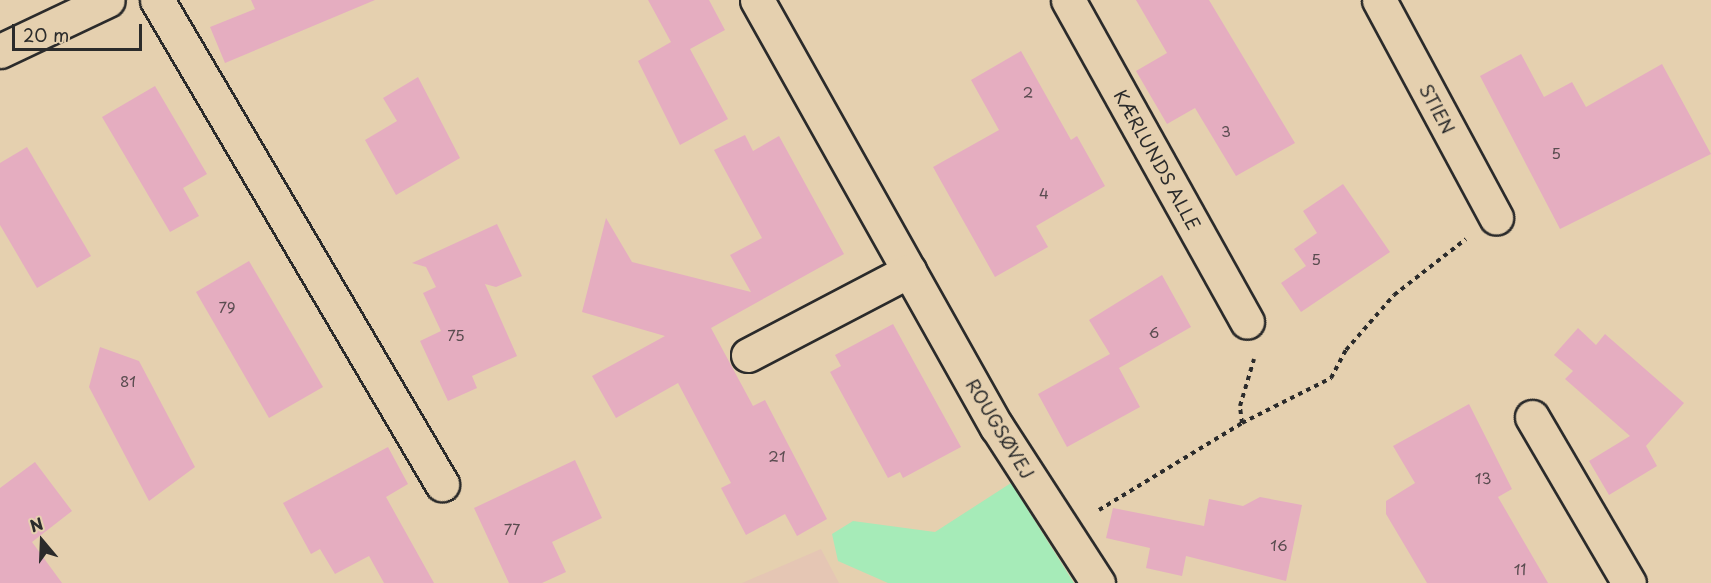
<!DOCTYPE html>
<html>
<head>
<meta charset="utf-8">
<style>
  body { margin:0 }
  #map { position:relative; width:1711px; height:583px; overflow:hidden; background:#e5d0af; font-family:"Playpen Sans",sans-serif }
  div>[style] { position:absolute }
  .built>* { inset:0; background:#e5c6b4 }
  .green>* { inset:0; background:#a6ebb8 }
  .building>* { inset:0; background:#e5adc0 }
  .path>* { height:4px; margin-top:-2px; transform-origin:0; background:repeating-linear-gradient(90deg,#2b2b2b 0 4.5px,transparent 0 9px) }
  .roads { filter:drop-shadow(2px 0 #2b2b2b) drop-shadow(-2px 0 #2b2b2b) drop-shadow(0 2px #2b2b2b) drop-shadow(0 -2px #2b2b2b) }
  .minor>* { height:33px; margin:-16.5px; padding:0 16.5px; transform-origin:16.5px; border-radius:16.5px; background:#e5d0af }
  span { translate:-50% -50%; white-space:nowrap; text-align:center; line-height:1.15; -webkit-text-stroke:4.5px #e5d0af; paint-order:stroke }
  .number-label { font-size:15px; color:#5a4c50 }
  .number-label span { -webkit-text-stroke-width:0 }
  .street-label { font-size:18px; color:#2b2b2b }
  .north { position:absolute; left:12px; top:511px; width:60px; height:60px; -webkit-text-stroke:4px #e5d0af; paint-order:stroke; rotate:341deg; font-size:16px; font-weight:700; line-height:24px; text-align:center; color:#2b2b2b }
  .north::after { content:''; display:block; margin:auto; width:21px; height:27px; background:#2b2b2b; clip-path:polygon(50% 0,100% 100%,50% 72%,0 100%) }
  .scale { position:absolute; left:12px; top:24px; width:130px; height:27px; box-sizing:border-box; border:3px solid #2b2b2b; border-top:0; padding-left:8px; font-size:18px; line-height:21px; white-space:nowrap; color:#2b2b2b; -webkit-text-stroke:4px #e5d0af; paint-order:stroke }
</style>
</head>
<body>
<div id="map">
  <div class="built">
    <i style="clip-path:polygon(821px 549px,839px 583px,742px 583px)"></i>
  </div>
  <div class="green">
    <i style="clip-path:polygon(1011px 483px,1074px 583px,888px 583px,838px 561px,832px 534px,853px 521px,935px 532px)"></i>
  </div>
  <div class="building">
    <i style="clip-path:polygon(251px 0,375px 0,225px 63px,210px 27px,255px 9px)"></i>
    <i style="clip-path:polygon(648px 0,709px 0,725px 30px,690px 49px,728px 119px,680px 145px,638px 61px,671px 42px)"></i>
    <i style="clip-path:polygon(1136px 0,1209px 0,1295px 143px,1236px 176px,1195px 108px,1167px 124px,1136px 71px,1167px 53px)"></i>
    <i style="clip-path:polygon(1021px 51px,1071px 140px,1077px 136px,1105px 186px,1036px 226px,1048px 247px,995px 277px,933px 167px,999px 130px,971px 80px)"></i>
    <i style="clip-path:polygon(1521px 54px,1544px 97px,1572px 82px,1586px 107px,1662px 64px,1711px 154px,1560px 229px,1480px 76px)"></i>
    <i style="clip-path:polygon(418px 77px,460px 158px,396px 195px,365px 140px,397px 121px,383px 98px)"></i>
    <i style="clip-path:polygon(155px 86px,207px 174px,183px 188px,199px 216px,170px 232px,102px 117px)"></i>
    <i style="clip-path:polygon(745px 135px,753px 151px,779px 136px,844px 254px,711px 328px,753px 406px,765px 400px,827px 519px,797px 536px,785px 514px,746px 535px,721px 488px,731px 483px,678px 383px,616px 418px,592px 376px,665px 336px,582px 312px,606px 218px,632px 262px,751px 292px,730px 255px,762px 238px,714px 150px)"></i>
    <i style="clip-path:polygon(27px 147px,91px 256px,37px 288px,0 225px,0 163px)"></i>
    <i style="clip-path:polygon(1343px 184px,1390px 252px,1301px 312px,1281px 283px,1306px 266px,1294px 249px,1317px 233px,1303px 211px)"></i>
    <i style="clip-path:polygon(497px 224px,522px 276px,496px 287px,485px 284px,517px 356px,472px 376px,477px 388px,448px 401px,420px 341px,441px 331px,423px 293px,436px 287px,426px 267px,412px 263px)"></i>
    <i style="clip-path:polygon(249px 261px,323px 387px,269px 418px,196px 292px)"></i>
    <i style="clip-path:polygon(1162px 275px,1191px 327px,1119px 368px,1140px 407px,1067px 447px,1038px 394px,1110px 354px,1089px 320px)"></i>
    <i style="clip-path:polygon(893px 324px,961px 447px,903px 478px,900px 472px,888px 478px,830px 372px,841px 366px,835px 355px)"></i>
    <i style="clip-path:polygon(1578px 328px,1596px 345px,1605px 334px,1684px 403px,1646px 446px,1657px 466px,1609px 495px,1589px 461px,1630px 436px,1565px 379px,1573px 371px,1554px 355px)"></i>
    <i style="clip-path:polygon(100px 347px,139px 361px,195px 467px,149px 501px,89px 387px)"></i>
    <i style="clip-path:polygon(1469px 404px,1512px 489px,1498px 497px,1548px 583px,1427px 583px,1386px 514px,1386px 501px,1415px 483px,1393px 446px)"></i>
    <i style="clip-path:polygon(388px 447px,408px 484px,386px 497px,434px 583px,384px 583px,369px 556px,335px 574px,320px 549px,311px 554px,283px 503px)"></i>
    <i style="clip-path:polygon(575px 460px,602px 518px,552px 542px,566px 572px,542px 583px,509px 583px,474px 508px)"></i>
    <i style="clip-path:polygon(35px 462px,72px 511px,32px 542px,62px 583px,0 583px,0 488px)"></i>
    <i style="clip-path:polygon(1260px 497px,1302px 505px,1286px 581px,1186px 556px,1182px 576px,1146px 568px,1150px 548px,1106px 538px,1113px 508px,1204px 526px,1209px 499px,1243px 506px)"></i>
  </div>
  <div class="path">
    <i style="left:1242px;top:423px;width:17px;rotate:-97deg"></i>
    <i style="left:1240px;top:406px;width:49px;rotate:-73.4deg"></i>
    <i style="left:1099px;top:510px;width:167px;rotate:-31.3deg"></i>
    <i style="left:1242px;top:423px;width:100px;rotate:-26.8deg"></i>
    <i style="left:1331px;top:378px;width:32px;rotate:-62deg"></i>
    <i style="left:1346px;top:350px;width:73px;rotate:-48.9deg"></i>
    <i style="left:1394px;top:295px;width:91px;rotate:-37.9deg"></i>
  </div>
  <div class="roads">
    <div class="minor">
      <i style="left:157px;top:0;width:562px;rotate:59.51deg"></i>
      <i style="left:757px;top:0;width:490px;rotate:60.7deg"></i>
      <i style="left:997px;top:427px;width:186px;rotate:57.1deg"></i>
      <i style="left:1068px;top:0;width:368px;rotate:60.9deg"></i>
      <i style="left:1379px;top:0;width:247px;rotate:61.7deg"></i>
      <i style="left:0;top:51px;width:119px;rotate:-25.3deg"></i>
      <i style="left:748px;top:355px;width:182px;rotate:-27.6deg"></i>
      <i style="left:1532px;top:417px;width:192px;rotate:59.7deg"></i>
    </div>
  </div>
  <div class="number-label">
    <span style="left:1028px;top:92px">2</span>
    <span style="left:1226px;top:131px">3</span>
    <span style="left:1556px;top:153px">5</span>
    <span style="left:1044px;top:193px">4</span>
    <span style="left:1316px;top:259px">5</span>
    <span style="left:227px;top:307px">79</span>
    <span style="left:1154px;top:332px">6</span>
    <span style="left:456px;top:335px">75</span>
    <span style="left:128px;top:381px">81</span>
    <span style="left:777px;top:456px">21</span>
    <span style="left:1483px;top:478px">13</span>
    <span style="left:512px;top:529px">77</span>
    <span style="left:1279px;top:545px">16</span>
    <span style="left:1520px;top:569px">11</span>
  </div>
  <div class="street-label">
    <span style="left:1437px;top:109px;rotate:62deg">STIEN</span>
    <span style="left:1157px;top:160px;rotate:61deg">KÆRLUNDS ALLE</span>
    <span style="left:1000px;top:429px;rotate:59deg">ROUGSØVEJ</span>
  </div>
  <div class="north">N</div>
  <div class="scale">20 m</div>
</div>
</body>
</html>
